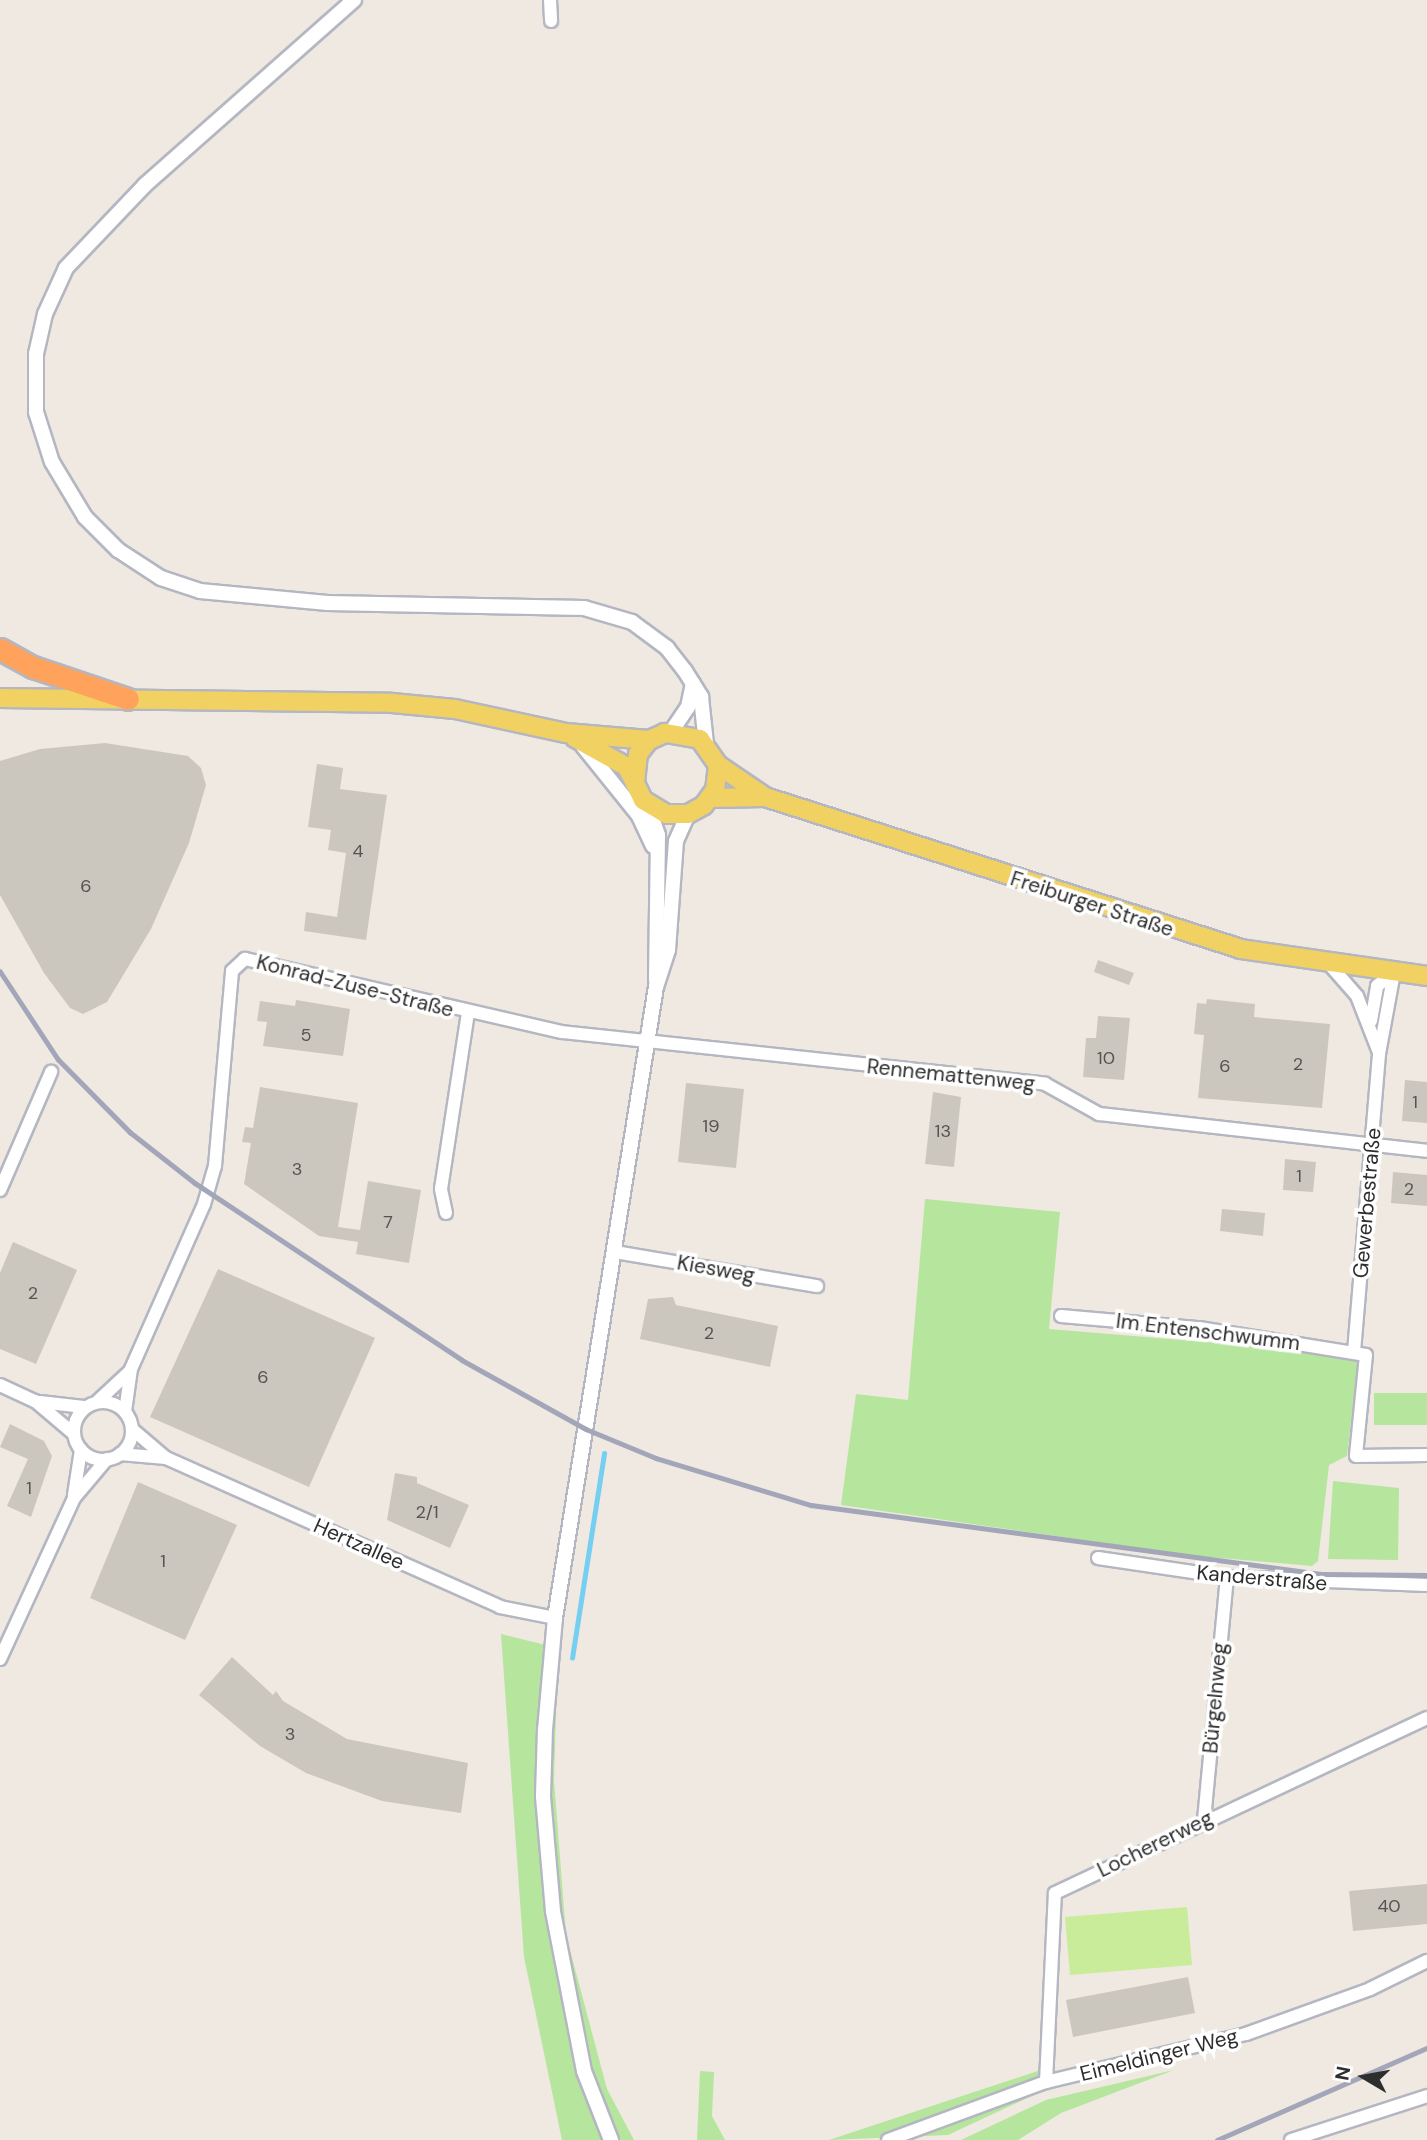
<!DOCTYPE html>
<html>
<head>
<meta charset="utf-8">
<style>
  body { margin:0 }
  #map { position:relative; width:1427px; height:2140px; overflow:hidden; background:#efe9e1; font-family:"DM Sans",sans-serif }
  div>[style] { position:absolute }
  .green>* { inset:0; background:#b6e59e }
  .pitch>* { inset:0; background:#c9ec9a }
  .stream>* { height:4.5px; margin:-2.25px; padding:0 2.25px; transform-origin:2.25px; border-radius:2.25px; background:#75cff0 }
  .building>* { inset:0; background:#cbc7bf }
  .roads { filter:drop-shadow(2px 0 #b4b7c1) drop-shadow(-2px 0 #b4b7c1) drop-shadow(0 2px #b4b7c1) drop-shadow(0 -2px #b4b7c1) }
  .minor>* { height:12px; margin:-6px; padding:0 6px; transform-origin:6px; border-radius:6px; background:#fff }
  .minor>.ring { margin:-6px; padding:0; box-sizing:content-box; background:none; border:12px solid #fff; border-radius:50% }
  .tertiary>* { height:14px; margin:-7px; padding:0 7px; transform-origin:7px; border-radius:7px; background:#fff }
  .primary>* { height:18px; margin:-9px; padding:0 9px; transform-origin:9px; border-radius:9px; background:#f2d163 }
  .motorway>* { height:21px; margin:-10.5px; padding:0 10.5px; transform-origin:10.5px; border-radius:10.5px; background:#ffa35c }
  .rail>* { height:4.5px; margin:-2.25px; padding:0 2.25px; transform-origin:2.25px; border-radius:2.25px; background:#a3a6b8 }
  span { translate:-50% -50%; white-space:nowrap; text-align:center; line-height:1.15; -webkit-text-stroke:7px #fff; paint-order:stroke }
  .number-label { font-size:18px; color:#555452 }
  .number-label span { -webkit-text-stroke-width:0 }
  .street-label { font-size:21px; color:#2e2e2e }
  .north { position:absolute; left:1329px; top:2042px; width:70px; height:70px; -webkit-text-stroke:5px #fff; paint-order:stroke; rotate:280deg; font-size:19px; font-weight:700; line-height:28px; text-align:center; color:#2e2e2e }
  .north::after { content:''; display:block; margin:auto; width:24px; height:32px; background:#2e2e2e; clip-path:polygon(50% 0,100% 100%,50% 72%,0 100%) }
</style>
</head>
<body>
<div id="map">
  <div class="green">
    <i style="clip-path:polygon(925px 1199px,1060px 1212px,1049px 1329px,1314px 1351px,1358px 1361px,1347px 1456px,1329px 1465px,1318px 1561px,1312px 1566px,1187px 1555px,841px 1505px,856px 1394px,908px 1400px)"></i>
    <i style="clip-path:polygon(1374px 1393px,1427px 1393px,1427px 1425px,1374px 1425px)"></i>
    <i style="clip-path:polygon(1333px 1481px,1399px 1488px,1398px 1560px,1328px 1559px)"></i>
    <i style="clip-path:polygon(501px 1634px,558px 1648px,554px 1780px,566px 1935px,607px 2089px,634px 2140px,562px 2140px,524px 1957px)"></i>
    <i style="clip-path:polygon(1174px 2070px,1061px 2113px,1018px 2140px,961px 2140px,1046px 2100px)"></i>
    <i style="clip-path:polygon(700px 2071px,714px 2072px,712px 2116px,725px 2140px,697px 2140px)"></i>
    <i style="clip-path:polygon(1038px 2071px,1038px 2093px,948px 2135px,829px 2140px)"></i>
  </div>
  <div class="pitch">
    <i style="clip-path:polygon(1187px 1907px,1192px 1965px,1070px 1975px,1065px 1917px)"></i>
  </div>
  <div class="stream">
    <i style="left:572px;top:1658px;width:207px;rotate:-81.1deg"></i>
  </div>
  <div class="building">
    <i style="clip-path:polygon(105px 743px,188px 756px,201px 768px,206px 785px,189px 843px,151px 929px,107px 1002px,83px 1014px,70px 1008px,44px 973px,0 895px,0 761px,40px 749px)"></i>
    <i style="clip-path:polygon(317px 764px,343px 768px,340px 789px,387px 795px,366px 940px,304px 931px,306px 912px,337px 917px,346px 853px,328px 850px,331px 830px,308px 827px)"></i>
    <i style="clip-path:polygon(1098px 960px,1134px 973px,1129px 985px,1094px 972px)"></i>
    <i style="clip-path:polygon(1207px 999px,1255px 1004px,1254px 1017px,1330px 1024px,1322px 1108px,1198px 1098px,1204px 1035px,1194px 1034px,1197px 1003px,1206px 1004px)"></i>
    <i style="clip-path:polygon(296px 1000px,350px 1009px,343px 1056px,263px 1046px,267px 1022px,257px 1021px,260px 1001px,295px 1006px)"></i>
    <i style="clip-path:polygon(1098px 1016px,1130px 1018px,1124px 1080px,1083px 1077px,1086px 1038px,1096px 1038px)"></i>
    <i style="clip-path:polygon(1405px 1080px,1427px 1082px,1427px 1123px,1402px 1121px)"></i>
    <i style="clip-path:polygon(686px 1083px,744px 1089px,736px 1168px,678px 1162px)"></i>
    <i style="clip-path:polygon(260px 1087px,358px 1103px,338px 1227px,360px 1230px,368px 1181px,421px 1190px,409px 1263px,356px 1254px,358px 1242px,319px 1236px,244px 1184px,251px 1143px,242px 1142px,245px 1127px,253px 1128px)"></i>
    <i style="clip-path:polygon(933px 1092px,961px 1097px,954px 1167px,925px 1164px)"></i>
    <i style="clip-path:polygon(1285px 1159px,1316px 1162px,1313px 1192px,1283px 1190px)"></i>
    <i style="clip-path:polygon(1393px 1172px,1427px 1175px,1427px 1206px,1391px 1203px)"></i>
    <i style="clip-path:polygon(1222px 1209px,1265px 1213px,1263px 1236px,1220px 1231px)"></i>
    <i style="clip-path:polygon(13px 1242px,77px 1270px,36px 1364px,0 1349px,0 1273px)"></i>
    <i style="clip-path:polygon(218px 1269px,375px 1338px,309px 1487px,150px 1417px)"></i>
    <i style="clip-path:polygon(673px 1297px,676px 1305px,778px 1326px,770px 1367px,640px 1339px,648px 1299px)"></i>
    <i style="clip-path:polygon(10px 1424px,44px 1441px,52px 1456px,31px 1517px,7px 1506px,28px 1459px,0 1447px)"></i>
    <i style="clip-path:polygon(395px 1473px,417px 1477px,417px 1483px,469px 1505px,450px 1548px,387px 1520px)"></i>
    <i style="clip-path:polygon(138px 1482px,237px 1525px,185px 1640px,90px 1598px)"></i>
    <i style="clip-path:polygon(232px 1657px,273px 1695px,276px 1691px,283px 1701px,347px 1739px,468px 1763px,461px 1813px,382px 1801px,306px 1773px,260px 1746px,199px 1695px)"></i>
    <i style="clip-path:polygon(1427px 1884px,1427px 1924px,1353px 1931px,1349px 1891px)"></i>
    <i style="clip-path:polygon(1188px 1977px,1195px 2013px,1073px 2037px,1066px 2000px)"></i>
  </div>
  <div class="roads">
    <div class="minor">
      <i style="left:550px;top:0;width:21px;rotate:87deg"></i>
      <i style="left:1330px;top:965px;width:41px;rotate:48.9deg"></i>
      <i style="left:1357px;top:996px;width:58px;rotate:68.7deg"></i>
      <i style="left:1371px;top:1021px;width:36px;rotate:-80deg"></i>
      <i style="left:1377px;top:986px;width:22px;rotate:-39deg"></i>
      <i style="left:0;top:1190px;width:129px;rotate:-66.6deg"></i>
      <i style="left:446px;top:1213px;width:25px;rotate:-102deg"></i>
      <i style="left:441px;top:1189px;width:178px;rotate:-81.3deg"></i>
      <i style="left:615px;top:1252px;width:205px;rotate:9.6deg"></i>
      <i style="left:1061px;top:1316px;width:139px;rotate:5deg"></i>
      <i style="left:1199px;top:1328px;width:169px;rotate:9.2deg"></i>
      <i style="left:1366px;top:1355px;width:101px;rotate:95.7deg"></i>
      <i style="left:1356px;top:1456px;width:71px;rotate:-0.8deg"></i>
      <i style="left:1354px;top:1352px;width:299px;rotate:-85.2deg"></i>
      <i style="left:1379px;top:1054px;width:83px;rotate:-79.6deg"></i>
      <i style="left:0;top:1385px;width:38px;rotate:25deg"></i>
      <i style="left:35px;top:1401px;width:51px;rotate:40.2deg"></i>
      <i style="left:98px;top:1401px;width:42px;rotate:-43.1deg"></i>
      <i class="ring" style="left:74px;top:1402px;width:46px;height:46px"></i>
      <i style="left:40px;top:1402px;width:44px;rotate:6.5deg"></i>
      <i style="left:125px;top:1412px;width:43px;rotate:-82.1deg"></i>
      <i style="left:131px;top:1369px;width:180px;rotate:-66.1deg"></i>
      <i style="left:204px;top:1204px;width:40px;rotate:-74deg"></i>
      <i style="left:215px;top:1166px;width:196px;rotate:-85deg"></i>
      <i style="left:232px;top:971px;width:18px;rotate:-43deg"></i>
      <i style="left:245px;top:959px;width:325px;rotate:13deg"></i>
      <i style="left:562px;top:1032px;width:486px;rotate:6.1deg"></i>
      <i style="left:1045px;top:1084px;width:62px;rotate:29.1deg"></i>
      <i style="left:1099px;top:1114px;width:330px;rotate:6.4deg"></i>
      <i style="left:132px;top:1429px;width:45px;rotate:40.5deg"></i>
      <i style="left:120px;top:1454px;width:46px;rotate:5deg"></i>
      <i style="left:166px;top:1458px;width:366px;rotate:24deg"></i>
      <i style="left:500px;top:1607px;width:56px;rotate:11.3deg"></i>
      <i style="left:74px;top:1495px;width:46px;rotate:-81.2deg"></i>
      <i style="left:1098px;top:1558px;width:130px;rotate:8.4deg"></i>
      <i style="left:1227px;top:1577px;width:200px;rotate:2.3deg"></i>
      <i style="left:0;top:1659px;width:177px;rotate:-65.3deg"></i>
      <i style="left:74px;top:1498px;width:51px;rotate:-49.8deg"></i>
      <i style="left:1204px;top:1820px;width:244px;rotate:-84.6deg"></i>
      <i style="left:1046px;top:2082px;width:189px;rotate:-87.3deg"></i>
      <i style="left:1055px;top:1893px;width:411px;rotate:-25.2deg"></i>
      <i style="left:888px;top:2140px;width:168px;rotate:-20.2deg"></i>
      <i style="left:1046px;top:2082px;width:206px;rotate:-13.5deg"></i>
      <i style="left:1246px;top:2034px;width:132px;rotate:-19.9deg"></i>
      <i style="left:1370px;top:1989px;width:64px;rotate:-26.2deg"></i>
      <i style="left:1291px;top:2140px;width:143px;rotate:-17.9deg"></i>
    </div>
    <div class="tertiary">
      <i style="left:354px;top:0;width:279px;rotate:138.5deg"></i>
      <i style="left:145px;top:185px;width:115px;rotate:133.6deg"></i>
      <i style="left:66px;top:268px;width:51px;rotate:114.5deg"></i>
      <i style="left:45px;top:314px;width:41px;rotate:102.7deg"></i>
      <i style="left:36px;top:354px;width:58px;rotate:90deg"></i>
      <i style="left:36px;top:412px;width:52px;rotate:72.3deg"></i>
      <i style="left:52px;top:462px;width:64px;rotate:59deg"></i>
      <i style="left:85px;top:517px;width:47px;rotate:45deg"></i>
      <i style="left:118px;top:550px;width:51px;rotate:33.1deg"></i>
      <i style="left:161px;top:578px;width:41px;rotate:18.4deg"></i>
      <i style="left:200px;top:591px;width:128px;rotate:5.4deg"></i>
      <i style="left:327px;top:603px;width:257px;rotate:1.1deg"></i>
      <i style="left:584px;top:608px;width:50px;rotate:16.3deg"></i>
      <i style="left:632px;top:622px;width:44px;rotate:36.6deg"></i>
      <i style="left:667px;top:648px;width:29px;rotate:52deg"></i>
      <i style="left:685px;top:671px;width:31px;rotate:58deg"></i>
      <i style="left:701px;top:697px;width:47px;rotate:83.9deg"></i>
      <i style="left:671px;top:732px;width:30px;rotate:-56deg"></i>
      <i style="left:688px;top:707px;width:24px;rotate:-78deg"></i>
      <i style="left:583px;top:746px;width:90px;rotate:51.3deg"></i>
      <i style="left:639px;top:816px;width:33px;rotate:65deg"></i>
      <i style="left:648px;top:806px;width:31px;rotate:71deg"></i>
      <i style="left:658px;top:835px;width:145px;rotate:90.8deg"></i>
      <i style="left:611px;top:2140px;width:74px;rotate:-111.4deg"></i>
      <i style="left:584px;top:2071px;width:163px;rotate:-101deg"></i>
      <i style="left:553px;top:1911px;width:115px;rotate:-95deg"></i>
      <i style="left:543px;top:1796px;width:66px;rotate:-88.3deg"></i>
      <i style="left:545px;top:1730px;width:112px;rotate:-84.9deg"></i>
      <i style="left:555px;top:1618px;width:639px;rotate:-80.91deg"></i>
      <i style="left:656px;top:987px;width:39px;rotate:-72deg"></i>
      <i style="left:668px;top:950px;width:109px;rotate:-85.8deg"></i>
      <i style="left:676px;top:841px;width:30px;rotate:-66deg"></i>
    </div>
    <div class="primary">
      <i style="left:0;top:698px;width:392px;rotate:0.7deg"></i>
      <i style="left:392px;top:703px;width:63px;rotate:5.4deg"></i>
      <i style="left:455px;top:709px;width:114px;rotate:12.2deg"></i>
      <i style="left:566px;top:733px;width:83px;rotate:4.8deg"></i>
      <i style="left:575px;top:738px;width:60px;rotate:29.1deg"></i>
      <i style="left:627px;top:767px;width:37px;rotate:64deg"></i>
      <i style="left:643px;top:800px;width:27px;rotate:31deg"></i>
      <i style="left:666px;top:814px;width:22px"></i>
      <i style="left:688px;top:814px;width:18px;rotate:-29deg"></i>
      <i style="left:704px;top:805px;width:19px;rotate:-54deg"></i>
      <i style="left:715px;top:790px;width:25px;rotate:-83deg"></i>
      <i style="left:718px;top:765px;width:32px;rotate:-125deg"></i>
      <i style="left:700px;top:739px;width:36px;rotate:-170deg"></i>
      <i style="left:665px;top:733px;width:17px;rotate:156deg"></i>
      <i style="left:649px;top:740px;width:18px;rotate:128deg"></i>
      <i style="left:638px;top:754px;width:28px;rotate:96deg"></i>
      <i style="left:718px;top:765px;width:57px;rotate:34.2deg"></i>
      <i style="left:710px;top:798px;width:55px;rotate:-1deg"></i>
      <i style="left:765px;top:797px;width:499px;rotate:17.7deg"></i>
      <i style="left:1240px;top:949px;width:189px;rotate:8.2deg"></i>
    </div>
    <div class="motorway">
      <i style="left:0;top:649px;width:38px;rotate:29deg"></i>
      <i style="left:33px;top:667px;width:100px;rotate:18.6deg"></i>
    </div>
  </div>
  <div class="rail">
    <i style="left:0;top:971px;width:105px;rotate:56.6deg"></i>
    <i style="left:58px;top:1059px;width:103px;rotate:45.4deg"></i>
    <i style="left:130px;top:1132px;width:83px;rotate:38.1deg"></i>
    <i style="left:195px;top:1183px;width:320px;rotate:33.5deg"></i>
    <i style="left:462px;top:1360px;width:142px;rotate:29.1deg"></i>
    <i style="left:586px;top:1429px;width:76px;rotate:22.5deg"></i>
    <i style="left:656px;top:1458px;width:162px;rotate:16.9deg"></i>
    <i style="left:811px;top:1505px;width:516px;rotate:7.69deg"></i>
    <i style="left:1322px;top:1574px;width:105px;rotate:0.5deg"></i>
    <i style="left:1217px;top:2140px;width:229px;rotate:-23.7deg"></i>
  </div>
  <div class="number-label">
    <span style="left:358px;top:851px">4</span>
    <span style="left:86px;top:886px">6</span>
    <span style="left:306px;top:1035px">5</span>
    <span style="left:1106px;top:1058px">10</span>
    <span style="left:1298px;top:1064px">2</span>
    <span style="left:1225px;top:1066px">6</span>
    <span style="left:1415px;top:1102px">1</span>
    <span style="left:711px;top:1126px">19</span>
    <span style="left:943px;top:1131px">13</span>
    <span style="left:297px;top:1169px">3</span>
    <span style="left:1299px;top:1176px">1</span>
    <span style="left:1409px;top:1189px">2</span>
    <span style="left:388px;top:1222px">7</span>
    <span style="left:33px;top:1293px">2</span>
    <span style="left:709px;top:1333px">2</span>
    <span style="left:263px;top:1377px">6</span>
    <span style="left:29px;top:1488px">1</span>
    <span style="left:427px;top:1512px">2/1</span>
    <span style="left:163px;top:1561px">1</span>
    <span style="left:290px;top:1734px">3</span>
    <span style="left:1389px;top:1906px">40</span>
  </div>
  <div class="street-label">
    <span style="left:1092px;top:904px;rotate:18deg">Freiburger Straße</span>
    <span style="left:355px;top:986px;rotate:14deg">Konrad-Zuse-Straße</span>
    <span style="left:951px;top:1075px;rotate:6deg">Rennemattenweg</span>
    <span style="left:1367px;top:1203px;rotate:-85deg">Gewerbestraße</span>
    <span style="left:716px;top:1269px;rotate:10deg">Kiesweg</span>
    <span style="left:1208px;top:1332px;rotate:7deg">Im Entenschwumm</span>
    <span style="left:359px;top:1544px;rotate:24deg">Hertzallee</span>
    <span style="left:1262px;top:1578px;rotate:5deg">Kanderstraße</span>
    <span style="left:1215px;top:1698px;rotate:-85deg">Bürgelnweg</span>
    <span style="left:1155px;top:1844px;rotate:-26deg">Lochererweg</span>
    <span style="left:1159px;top:2055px;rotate:-14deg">Eimeldinger Weg</span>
  </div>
  <div class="north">N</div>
</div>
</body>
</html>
